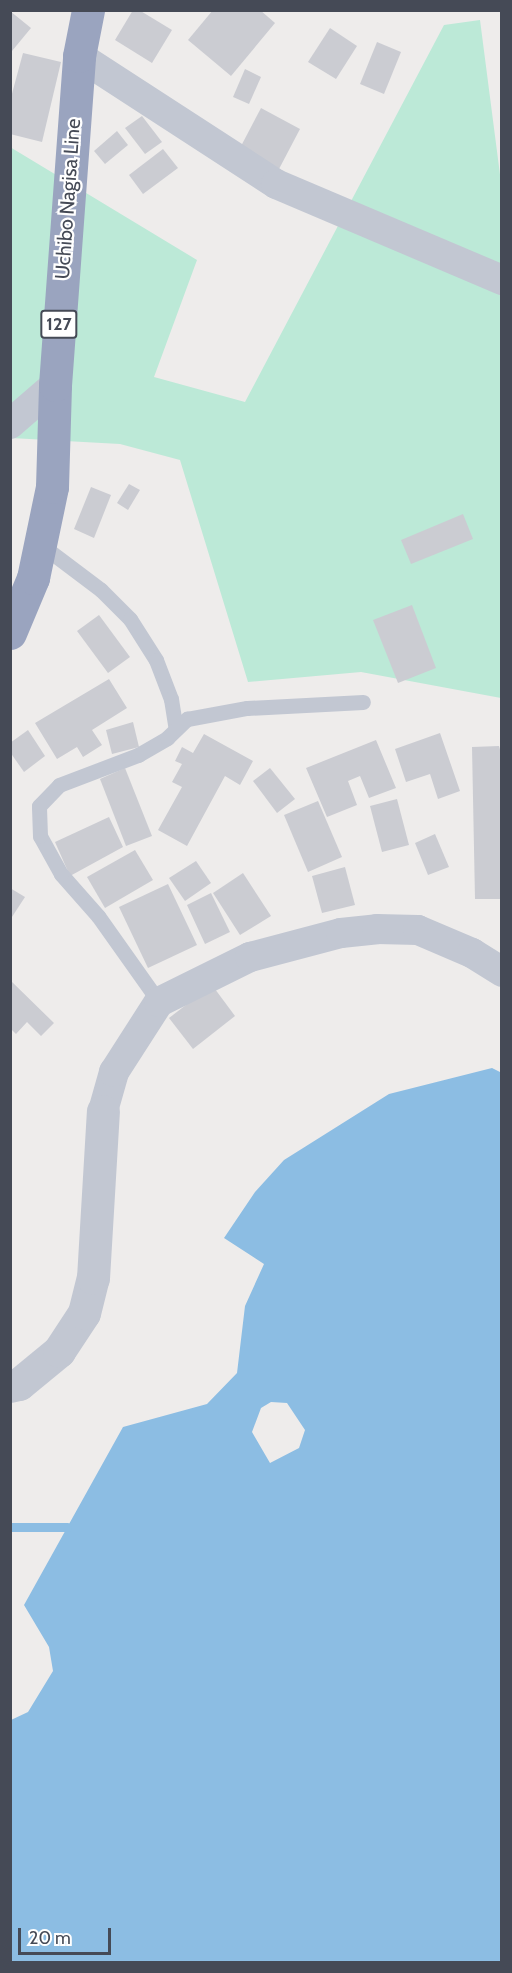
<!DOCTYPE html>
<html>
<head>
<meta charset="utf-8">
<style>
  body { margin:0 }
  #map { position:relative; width:512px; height:1973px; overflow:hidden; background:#eeeceb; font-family:Cabin,sans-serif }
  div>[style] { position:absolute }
  .green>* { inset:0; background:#bce9d7 }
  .water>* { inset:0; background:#8cbde3 }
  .stream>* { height:9px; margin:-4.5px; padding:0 4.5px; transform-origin:4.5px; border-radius:4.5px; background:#8cbde3 }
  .building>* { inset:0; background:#cbccd2 }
  .service>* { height:15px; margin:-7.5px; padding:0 7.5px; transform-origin:7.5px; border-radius:7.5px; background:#c2c7d2 }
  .minor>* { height:30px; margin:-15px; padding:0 15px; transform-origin:15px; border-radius:15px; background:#c2c7d2 }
  .tertiary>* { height:33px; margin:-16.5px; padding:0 16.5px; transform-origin:16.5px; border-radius:16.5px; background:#c2c7d2 }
  .trunk>* { height:33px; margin:-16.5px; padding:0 16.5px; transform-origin:16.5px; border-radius:16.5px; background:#9aa4bf }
  span { translate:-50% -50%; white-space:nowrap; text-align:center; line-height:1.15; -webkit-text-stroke:4.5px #fff; paint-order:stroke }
  .shield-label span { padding:2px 4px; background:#fff; border:2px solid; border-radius:4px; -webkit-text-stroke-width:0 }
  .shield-label { font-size:18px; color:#454a56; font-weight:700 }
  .street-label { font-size:20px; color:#454a56 }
  .frame { position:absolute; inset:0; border:12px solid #454a56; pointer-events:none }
  .scale { position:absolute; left:18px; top:1928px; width:93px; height:27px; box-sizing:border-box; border:3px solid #454a56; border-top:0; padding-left:8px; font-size:18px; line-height:21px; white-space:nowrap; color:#454a56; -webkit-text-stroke:4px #fff; paint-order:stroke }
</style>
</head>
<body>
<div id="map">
  <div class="green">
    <i style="clip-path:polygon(480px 20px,502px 190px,501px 698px,361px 672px,248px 682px,180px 460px,120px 444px,11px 438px,10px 147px,197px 260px,154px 377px,245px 402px,444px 25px)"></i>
  </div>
  <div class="water">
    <i style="clip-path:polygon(evenodd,492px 1068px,502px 1073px,501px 1962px,11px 1962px,11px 1720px,28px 1712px,53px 1671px,49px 1647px,24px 1605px,123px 1427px,207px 1404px,237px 1373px,245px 1306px,264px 1264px,224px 1238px,255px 1192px,284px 1160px,389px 1094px,492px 1068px,271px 1402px,287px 1403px,305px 1430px,299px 1448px,270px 1463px,252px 1432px,261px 1408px,271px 1402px)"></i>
  </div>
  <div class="stream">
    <i style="left:10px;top:1527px;width:57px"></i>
  </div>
  <div class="building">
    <i style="clip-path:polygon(133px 10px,139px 10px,172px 30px,152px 63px,115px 40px)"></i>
    <i style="clip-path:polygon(213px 10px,260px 10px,275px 23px,231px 76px,188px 40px)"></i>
    <i style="clip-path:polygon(10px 11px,31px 28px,12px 51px,10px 50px)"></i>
    <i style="clip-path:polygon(330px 28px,357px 46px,336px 79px,308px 62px)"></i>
    <i style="clip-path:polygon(377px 42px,401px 52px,384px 94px,360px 84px)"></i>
    <i style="clip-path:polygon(23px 53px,61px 62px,42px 142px,10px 134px,10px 101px)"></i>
    <i style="clip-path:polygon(245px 69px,261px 77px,249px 104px,233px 97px)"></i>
    <i style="clip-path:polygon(261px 108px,300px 129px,279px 169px,240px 148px)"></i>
    <i style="clip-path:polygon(142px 116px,162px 142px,145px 154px,125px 128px)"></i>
    <i style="clip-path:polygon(117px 131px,128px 145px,105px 164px,94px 151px)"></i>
    <i style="clip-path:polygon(163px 149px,178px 168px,143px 194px,129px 175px)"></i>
    <i style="clip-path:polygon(129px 484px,140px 490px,128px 510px,117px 503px)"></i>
    <i style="clip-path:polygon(91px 487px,111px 495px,94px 538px,74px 529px)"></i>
    <i style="clip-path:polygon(463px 514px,473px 539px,411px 564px,401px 540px)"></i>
    <i style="clip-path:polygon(412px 605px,436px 668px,398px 683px,373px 620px)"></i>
    <i style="clip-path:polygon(99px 615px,130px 657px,108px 673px,77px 631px)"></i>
    <i style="clip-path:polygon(109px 679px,127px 708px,92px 730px,102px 745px,83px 757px,77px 747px,57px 759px,35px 723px)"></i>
    <i style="clip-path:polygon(133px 722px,139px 747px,112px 754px,106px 730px)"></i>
    <i style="clip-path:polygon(28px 730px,45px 756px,24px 772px,10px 752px,10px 743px)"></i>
    <i style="clip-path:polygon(440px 733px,460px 791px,438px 799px,430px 774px,406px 782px,395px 749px)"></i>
    <i style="clip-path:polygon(204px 734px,253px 761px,240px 785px,225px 776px,187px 846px,158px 830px,182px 787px,172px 782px,182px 764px,175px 761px,182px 747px,193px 753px)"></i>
    <i style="clip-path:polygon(376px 740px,396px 788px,369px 798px,360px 776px,348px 781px,357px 805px,327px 817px,306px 768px)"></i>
    <i style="clip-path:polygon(499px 746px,502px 756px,502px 899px,475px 899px,472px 747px)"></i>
    <i style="clip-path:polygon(125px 768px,152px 836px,126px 846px,100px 779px)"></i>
    <i style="clip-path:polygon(270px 768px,295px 799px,277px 813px,253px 781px)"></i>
    <i style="clip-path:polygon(397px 799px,409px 845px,382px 852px,370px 806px)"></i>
    <i style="clip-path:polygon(318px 801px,342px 857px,308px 872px,284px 815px)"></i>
    <i style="clip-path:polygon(109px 817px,123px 847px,70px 876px,55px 842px)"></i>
    <i style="clip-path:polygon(435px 834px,449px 867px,428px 875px,415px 843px)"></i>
    <i style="clip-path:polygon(135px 850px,153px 880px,105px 908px,87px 877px)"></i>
    <i style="clip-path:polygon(196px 861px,211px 883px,185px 901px,169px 878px)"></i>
    <i style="clip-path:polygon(345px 867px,355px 905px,322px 913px,312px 876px)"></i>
    <i style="clip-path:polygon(243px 873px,271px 916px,240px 935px,213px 893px)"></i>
    <i style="clip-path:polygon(168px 884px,197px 945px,148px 968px,119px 907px)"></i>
    <i style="clip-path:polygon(10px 888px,25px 897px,10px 920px)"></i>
    <i style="clip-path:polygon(211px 893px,230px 932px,205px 944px,187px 905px)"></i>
    <i style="clip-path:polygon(10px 980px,54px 1023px,41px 1036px,27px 1022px,16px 1034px,10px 1028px)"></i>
    <i style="clip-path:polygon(212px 985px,235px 1016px,193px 1049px,169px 1018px)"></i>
  </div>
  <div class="service">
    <i style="left:40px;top:544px;width:76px;rotate:37deg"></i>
    <i style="left:101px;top:590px;width:41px;rotate:45deg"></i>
    <i style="left:130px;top:619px;width:49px;rotate:57.6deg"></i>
    <i style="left:156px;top:660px;width:42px;rotate:69deg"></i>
    <i style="left:171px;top:699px;width:30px;rotate:81deg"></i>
    <i style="left:159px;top:1002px;width:105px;rotate:-125.3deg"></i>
    <i style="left:98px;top:916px;width:56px;rotate:-131.4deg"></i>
    <i style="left:61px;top:874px;width:43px;rotate:-118.9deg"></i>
    <i style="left:40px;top:836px;width:30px;rotate:-92deg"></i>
    <i style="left:39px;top:806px;width:29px;rotate:-46deg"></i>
    <i style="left:59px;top:785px;width:85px;rotate:-20.8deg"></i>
    <i style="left:138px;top:755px;width:34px;rotate:-30deg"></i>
    <i style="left:167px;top:738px;width:28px;rotate:-44deg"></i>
    <i style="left:187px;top:719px;width:61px;rotate:-10.4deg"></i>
    <i style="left:247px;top:708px;width:116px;rotate:-3deg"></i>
  </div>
  <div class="minor">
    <i style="left:79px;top:56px;width:235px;rotate:33deg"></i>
    <i style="left:276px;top:184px;width:246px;rotate:23deg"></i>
    <i style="left:10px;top:424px;width:60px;rotate:-40.9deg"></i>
    <i style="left:103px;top:1111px;width:41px;rotate:-74.2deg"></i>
    <i style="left:114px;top:1072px;width:83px;rotate:-57.3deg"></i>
    <i style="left:159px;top:1002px;width:102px;rotate:-26.3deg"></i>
    <i style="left:250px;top:957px;width:94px;rotate:-14.8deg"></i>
    <i style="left:341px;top:933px;width:36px;rotate:-6deg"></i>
    <i style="left:377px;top:929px;width:41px;rotate:1.4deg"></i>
    <i style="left:418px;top:930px;width:59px;rotate:23.1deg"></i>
    <i style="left:472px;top:953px;width:36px;rotate:32deg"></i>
  </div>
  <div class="tertiary">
    <i style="left:10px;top:1386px;width:9px;rotate:-13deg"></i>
    <i style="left:19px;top:1384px;width:52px;rotate:-39.5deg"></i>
    <i style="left:59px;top:1351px;width:45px;rotate:-56.7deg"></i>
    <i style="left:84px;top:1313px;width:36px;rotate:-76deg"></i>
    <i style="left:93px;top:1278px;width:167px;rotate:-86.6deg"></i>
  </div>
  <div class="trunk">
    <i style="left:10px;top:633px;width:60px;rotate:-67.3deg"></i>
    <i style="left:33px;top:578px;width:93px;rotate:-78.2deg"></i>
    <i style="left:52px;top:487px;width:102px;rotate:-88.3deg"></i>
    <i style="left:55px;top:385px;width:330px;rotate:-85.8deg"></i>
    <i style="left:79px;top:56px;width:47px;rotate:-78.9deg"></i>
  </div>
  <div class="shield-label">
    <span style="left:59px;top:324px">127</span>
  </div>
  <div class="street-label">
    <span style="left:68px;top:199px;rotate:-86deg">Uchibo Nagisa Line</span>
  </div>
  <div class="frame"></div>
  <div class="scale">20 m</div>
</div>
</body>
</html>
